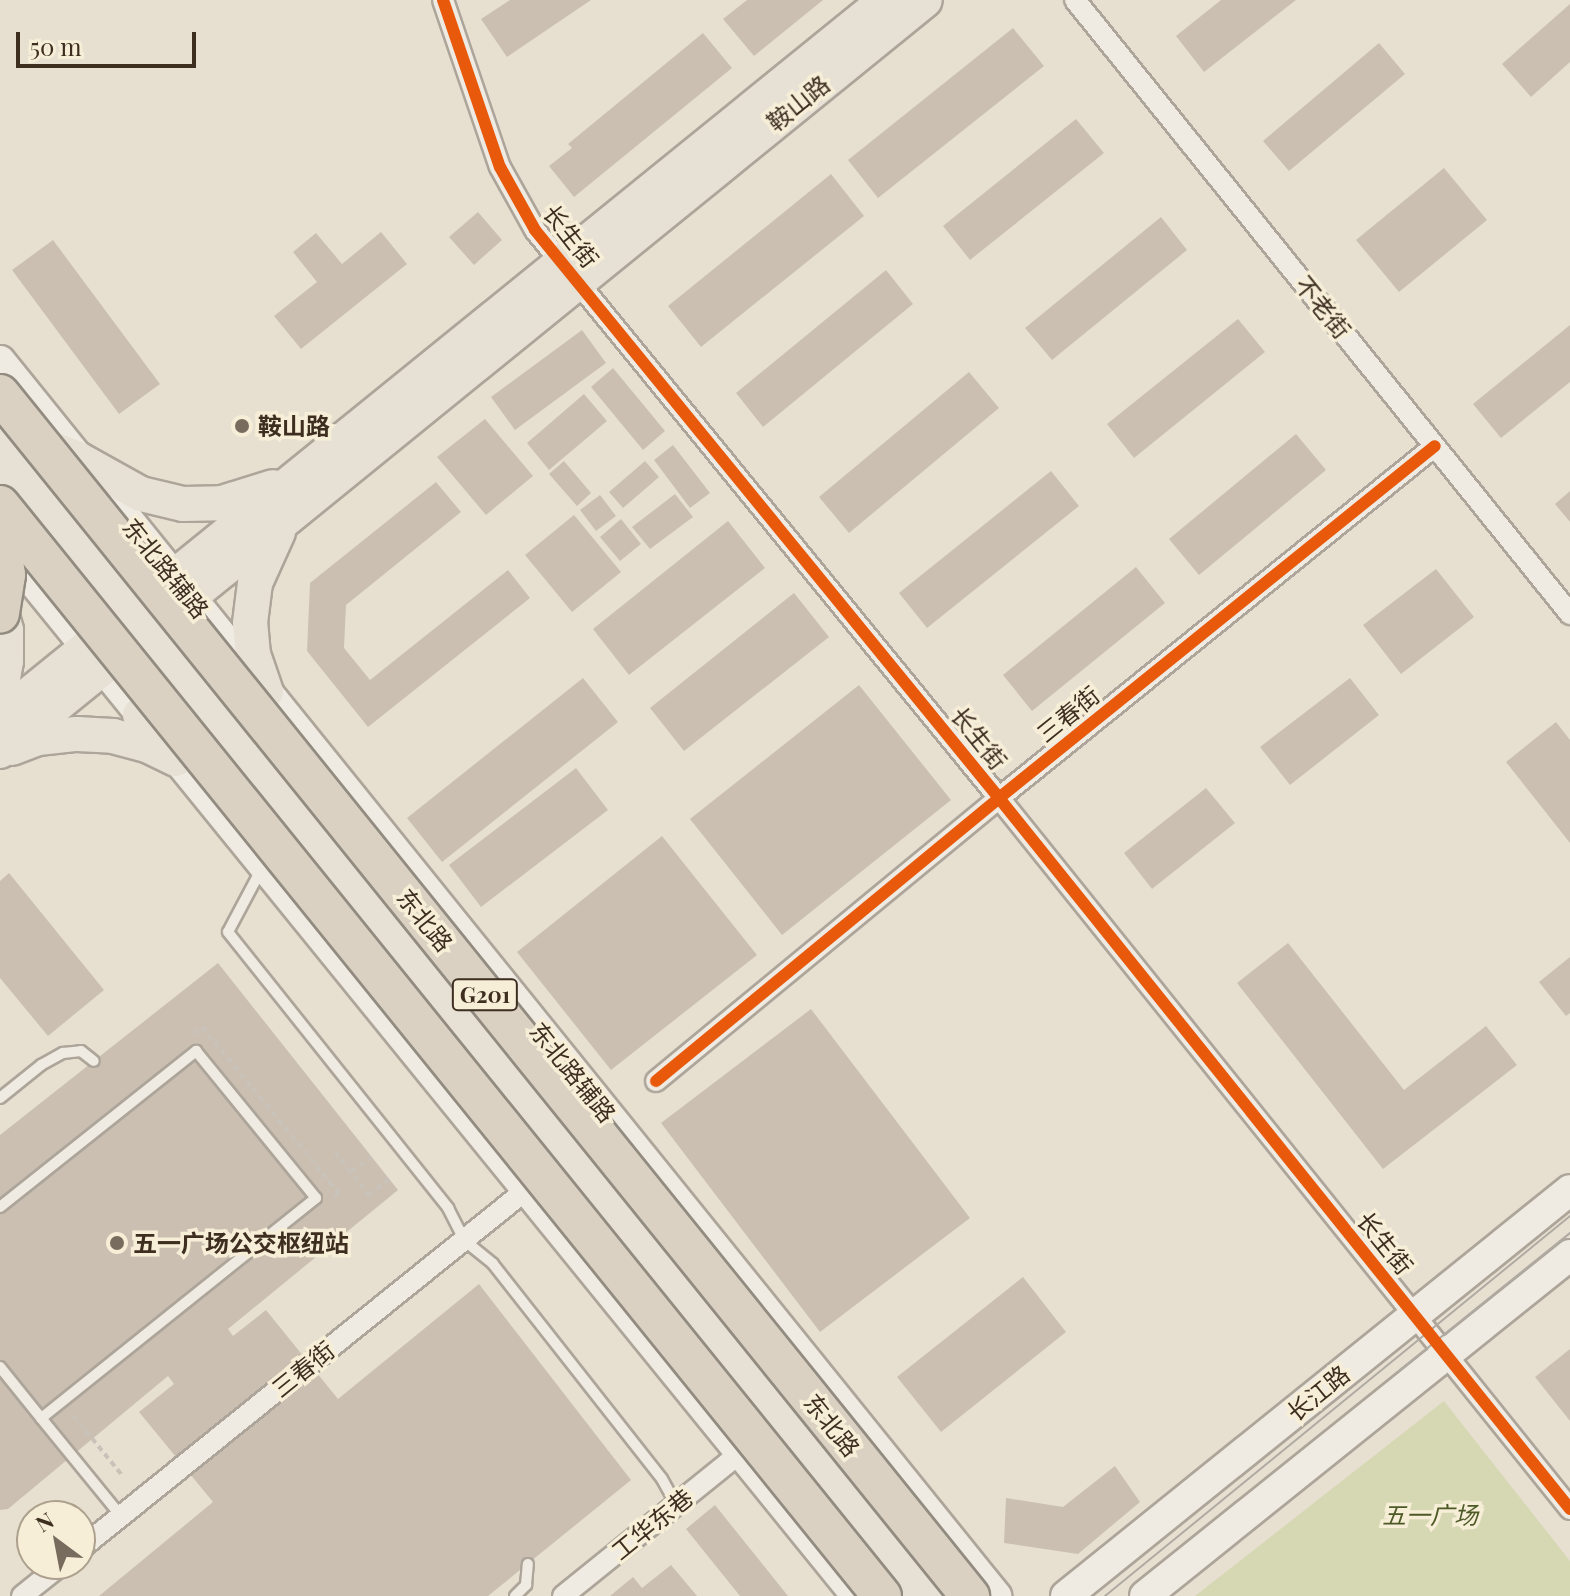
<!DOCTYPE html>
<html>
<head>
<meta charset="utf-8">
<style>
  body { margin:0 }
  #map { position:relative; width:1570px; height:1596px; overflow:hidden; background:#e7e0d1; font-family:"Playfair Display","Noto Sans SC",serif }
  div>[style] { position:absolute }
  .green>* { inset:0; background:#d6d7b3 }
  .building>* { inset:0; background:#cbbfb2 }
  .path>* { height:4px; margin-top:-2px; transform-origin:0; background:repeating-linear-gradient(90deg,#c8c2b9 0 6px,transparent 0 10px) }
  .roads { filter:drop-shadow(2px 0 #ada599) drop-shadow(-2px 0 #ada599) drop-shadow(0 2px #ada599) drop-shadow(0 -2px #ada599) }
  .lane>* { height:10px; margin:-5px; padding:0 5px; transform-origin:5px; border-radius:5px; background:#efebe3 }
  .street>* { height:20px; margin:-10px; padding:0 10px; transform-origin:10px; border-radius:10px; background:#efebe3 }
  .secondary>* { height:30px; margin:-15px; padding:0 15px; transform-origin:15px; border-radius:15px; background:#efebe3 }
  .primary>* { height:34px; margin:-17px; padding:0 17px; transform-origin:17px; border-radius:17px; background:#e6e1d4 }
  .tram>* { height:2px; margin:-1px; padding:0 1px; transform-origin:1px; border-radius:1px; background:#afaaa2 }
  .bridges { filter:drop-shadow(2px 0 #928b80) drop-shadow(-2px 0 #928b80) drop-shadow(0 2px #928b80) drop-shadow(0 -2px #928b80) }
  .highway-bridge>* { height:38px; margin:-19px; padding:0 19px; transform-origin:19px; border-radius:19px; background:#dad1c2 }
  .cycleway>* { height:12px; margin:-6px; padding:0 6px; transform-origin:6px; border-radius:6px; background:#e8590c }
  .dots>* { width:22px; height:22px; translate:-50% -50%; box-sizing:border-box; border:4px solid #f7eed8; border-radius:50% }
  span { translate:-50% -50%; white-space:nowrap; text-align:center; line-height:1.15; -webkit-text-stroke:7px #f7eed8; paint-order:stroke }
  .shield-label span { padding:2px 6px; background:#f7eed8; border:2px solid; border-radius:6px; -webkit-text-stroke-width:0 }
  .shield-label { font-size:22px; color:#3d2e20; font-weight:700 }
  .street-label { font-size:24px; color:#3d2e20 }
  .poi-label { font-size:24px; color:#3d2e20; font-weight:700 }
  .left { translate:0 -50%; text-align:left }
  .park-label { font-size:24px; color:#4d5a26; font-style:italic }
  .north { position:absolute; left:16px; top:1500px; width:80px; height:80px; box-sizing:border-box; background:#f7eed8; border:2px solid #ada18e; border-radius:50%; rotate:328deg; font-size:22px; font-weight:700; line-height:32px; text-align:center; color:#3d2e20 }
  .north::after { content:''; display:block; margin:auto; width:28px; height:36px; background:#786c5e; clip-path:polygon(50% 0,100% 100%,50% 72%,0 100%) }
  .scale { position:absolute; left:16px; top:32px; width:180px; height:36px; box-sizing:border-box; border:4px solid #3d2e20; border-top:0; padding-left:10px; font-size:24px; line-height:28px; white-space:nowrap; color:#3d2e20; -webkit-text-stroke:6px #f7eed8; paint-order:stroke }
</style>
</head>
<body>
<div id="map">
  <div class="green">
    <i style="clip-path:polygon(1444px 1401px,1570px 1561px,1570px 1596px,1195px 1596px)"></i>
  </div>
  <div class="building">
    <i style="clip-path:polygon(510px 0,591px 0,507px 57px,481px 19px)"></i>
    <i style="clip-path:polygon(747px 0,823px 0,754px 56px,723px 19px)"></i>
    <i style="clip-path:polygon(1221px 0,1296px 0,1204px 72px,1176px 36px)"></i>
    <i style="clip-path:polygon(1570px 4px,1570px 62px,1531px 97px,1502px 64px)"></i>
    <i style="clip-path:polygon(1013px 28px,1044px 66px,878px 198px,848px 160px)"></i>
    <i style="clip-path:polygon(703px 33px,732px 68px,574px 197px,549px 166px,572px 148px,568px 144px)"></i>
    <i style="clip-path:polygon(1379px 43px,1405px 74px,1289px 171px,1263px 141px)"></i>
    <i style="clip-path:polygon(1076px 119px,1104px 153px,970px 260px,943px 226px)"></i>
    <i style="clip-path:polygon(1444px 168px,1487px 220px,1399px 292px,1356px 240px)"></i>
    <i style="clip-path:polygon(831px 174px,864px 216px,701px 347px,668px 306px)"></i>
    <i style="clip-path:polygon(478px 212px,502px 240px,474px 265px,449px 237px)"></i>
    <i style="clip-path:polygon(1161px 217px,1187px 250px,1052px 360px,1025px 328px)"></i>
    <i style="clip-path:polygon(381px 232px,407px 264px,301px 349px,274px 316px,317px 282px,293px 252px,316px 233px,342px 264px)"></i>
    <i style="clip-path:polygon(53px 240px,160px 384px,119px 414px,12px 270px)"></i>
    <i style="clip-path:polygon(886px 270px,913px 304px,763px 427px,736px 393px)"></i>
    <i style="clip-path:polygon(1238px 319px,1265px 352px,1134px 458px,1107px 424px)"></i>
    <i style="clip-path:polygon(1570px 325px,1570px 382px,1501px 438px,1473px 404px)"></i>
    <i style="clip-path:polygon(582px 330px,606px 363px,515px 430px,491px 397px)"></i>
    <i style="clip-path:polygon(613px 368px,665px 431px,643px 450px,591px 387px)"></i>
    <i style="clip-path:polygon(969px 372px,999px 408px,849px 533px,819px 497px)"></i>
    <i style="clip-path:polygon(584px 394px,607px 421px,549px 470px,527px 443px)"></i>
    <i style="clip-path:polygon(485px 419px,533px 476px,486px 515px,437px 457px)"></i>
    <i style="clip-path:polygon(1296px 434px,1326px 470px,1199px 575px,1169px 539px)"></i>
    <i style="clip-path:polygon(673px 445px,710px 493px,690px 508px,654px 460px)"></i>
    <i style="clip-path:polygon(564px 461px,591px 493px,577px 506px,549px 474px)"></i>
    <i style="clip-path:polygon(645px 461px,659px 477px,623px 508px,609px 492px)"></i>
    <i style="clip-path:polygon(1051px 471px,1079px 506px,927px 628px,899px 593px)"></i>
    <i style="clip-path:polygon(436px 482px,461px 512px,346px 605px,344px 648px,370px 680px,508px 570px,530px 598px,368px 727px,307px 651px,310px 583px)"></i>
    <i style="clip-path:polygon(1570px 491px,1570px 522px,1555px 504px)"></i>
    <i style="clip-path:polygon(675px 494px,693px 517px,650px 549px,632px 527px)"></i>
    <i style="clip-path:polygon(600px 495px,616px 516px,596px 531px,580px 510px)"></i>
    <i style="clip-path:polygon(574px 515px,621px 572px,572px 612px,525px 555px)"></i>
    <i style="clip-path:polygon(621px 519px,641px 544px,620px 561px,600px 537px)"></i>
    <i style="clip-path:polygon(728px 521px,765px 568px,629px 675px,593px 629px)"></i>
    <i style="clip-path:polygon(1136px 567px,1165px 603px,1032px 711px,1003px 675px)"></i>
    <i style="clip-path:polygon(1436px 569px,1474px 617px,1401px 674px,1363px 625px)"></i>
    <i style="clip-path:polygon(794px 593px,829px 637px,684px 751px,650px 708px)"></i>
    <i style="clip-path:polygon(583px 678px,618px 722px,442px 862px,407px 818px)"></i>
    <i style="clip-path:polygon(1350px 678px,1379px 715px,1290px 785px,1260px 747px)"></i>
    <i style="clip-path:polygon(859px 685px,951px 800px,782px 935px,690px 819px)"></i>
    <i style="clip-path:polygon(1556px 722px,1570px 740px,1570px 843px,1506px 762px)"></i>
    <i style="clip-path:polygon(576px 768px,608px 810px,481px 907px,449px 865px)"></i>
    <i style="clip-path:polygon(1206px 788px,1235px 823px,1152px 889px,1124px 853px)"></i>
    <i style="clip-path:polygon(662px 836px,757px 955px,611px 1070px,517px 952px)"></i>
    <i style="clip-path:polygon(9px 873px,104px 990px,48px 1036px,0 978px,0 881px)"></i>
    <i style="clip-path:polygon(1288px 943px,1404px 1090px,1486px 1026px,1517px 1065px,1383px 1169px,1237px 983px)"></i>
    <i style="clip-path:polygon(1570px 957px,1570px 1013px,1566px 1016px,1539px 982px)"></i>
    <i style="clip-path:polygon(218px 963px,398px 1190px,228px 1329px,233px 1336px,266px 1310px,338px 1399px,479px 1284px,631px 1480px,488px 1596px,99px 1596px,213px 1502px,139px 1412px,174px 1384px,168px 1376px,8px 1509px,0 1510px,0 1135px)"></i>
    <i style="clip-path:polygon(811px 1009px,970px 1218px,820px 1332px,661px 1123px)"></i>
    <i style="clip-path:polygon(1023px 1277px,1066px 1332px,941px 1432px,897px 1377px)"></i>
    <i style="clip-path:polygon(1570px 1349px,1570px 1421px,1535px 1377px)"></i>
    <i style="clip-path:polygon(1115px 1466px,1140px 1502px,1078px 1554px,1004px 1543px,1006px 1498px,1063px 1507px)"></i>
    <i style="clip-path:polygon(715px 1505px,788px 1596px,740px 1596px,686px 1529px)"></i>
    <i style="clip-path:polygon(671px 1565px,697px 1596px,610px 1596px,633px 1577px,642px 1588px)"></i>
  </div>
  <div class="path">
    <i style="left:193px;top:1034px;width:11px;rotate:-38deg"></i>
    <i style="left:202px;top:1027px;width:215px;rotate:50.5deg"></i>
    <i style="left:339px;top:1193px;width:9px;rotate:139deg"></i>
    <i style="left:335px;top:1152px;width:55px;rotate:51.7deg"></i>
    <i style="left:369px;top:1195px;width:26px;rotate:-39deg"></i>
    <i style="left:351px;top:1172px;width:25px;rotate:-37deg"></i>
    <i style="left:73px;top:1415px;width:77px;rotate:50.8deg"></i>
  </div>
  <div class="roads">
    <div class="lane">
      <i style="left:262px;top:868px;width:72px;rotate:118deg"></i>
      <i style="left:228px;top:932px;width:353px;rotate:51.4deg"></i>
      <i style="left:448px;top:1208px;width:37px;rotate:63deg"></i>
      <i style="left:465px;top:1241px;width:36px;rotate:39deg"></i>
      <i style="left:493px;top:1264px;width:273px;rotate:51.8deg"></i>
      <i style="left:662px;top:1479px;width:29px;rotate:61deg"></i>
      <i style="left:0;top:1098px;width:53px;rotate:-38.8deg"></i>
      <i style="left:41px;top:1065px;width:25px;rotate:-29deg"></i>
      <i style="left:63px;top:1053px;width:18px;rotate:-6deg"></i>
      <i style="left:81px;top:1051px;width:16px;rotate:38deg"></i>
      <i style="left:0;top:1207px;width:251px;rotate:-38.5deg"></i>
      <i style="left:196px;top:1051px;width:190px;rotate:50.8deg"></i>
      <i style="left:316px;top:1198px;width:352px;rotate:141.3deg"></i>
      <i style="left:41px;top:1418px;width:127px;rotate:50.8deg"></i>
      <i style="left:0;top:1367px;width:65px;rotate:51.2deg"></i>
      <i style="left:515px;top:1596px;width:16px;rotate:-45deg"></i>
      <i style="left:526px;top:1585px;width:21px;rotate:-85deg"></i>
    </div>
    <div class="street">
      <i style="left:443px;top:0;width:176px;rotate:71.2deg"></i>
      <i style="left:500px;top:167px;width:72px;rotate:60.9deg"></i>
      <i style="left:535px;top:230px;width:733px;rotate:50.75deg"></i>
      <i style="left:999px;top:798px;width:912px;rotate:51.23deg"></i>
      <i style="left:1075px;top:0;width:789px;rotate:51.12deg"></i>
      <i style="left:656px;top:1081px;width:445px;rotate:-39.5deg"></i>
      <i style="left:999px;top:798px;width:560px;rotate:-38.92deg"></i>
      <i style="left:80px;top:1549px;width:573px;rotate:-38.83deg"></i>
      <i style="left:22px;top:1596px;width:51px;rotate:-38.7deg"></i>
      <i style="left:563px;top:1596px;width:228px;rotate:-38.9deg"></i>
    </div>
    <div class="secondary">
      <i style="left:0;top:361px;width:1587px;rotate:51.11deg"></i>
      <i style="left:1px;top:542px;width:1358px;rotate:50.92deg"></i>
      <i style="left:1066px;top:1596px;width:647px;rotate:-38.85deg"></i>
      <i style="left:1145px;top:1596px;width:545px;rotate:-38.74deg"></i>
    </div>
    <div class="primary">
      <i style="left:0;top:427px;width:1503px;rotate:51.05deg"></i>
      <i style="left:34px;top:442px;width:47px;rotate:21.1deg"></i>
      <i style="left:78px;top:459px;width:72px;rotate:29.1deg"></i>
      <i style="left:141px;top:494px;width:43px;rotate:13.4deg"></i>
      <i style="left:183px;top:504px;width:39px;rotate:-1deg"></i>
      <i style="left:222px;top:503px;width:53px;rotate:-17.4deg"></i>
      <i style="left:0;top:470px;width:1447px;rotate:51.09deg"></i>
      <i style="left:0;top:608px;width:23px;rotate:75deg"></i>
      <i style="left:6px;top:630px;width:31px;rotate:90deg"></i>
      <i style="left:6px;top:661px;width:34px;rotate:100deg"></i>
      <i style="left:266px;top:692px;width:39px;rotate:-109deg"></i>
      <i style="left:253px;top:655px;width:32px;rotate:-95deg"></i>
      <i style="left:250px;top:623px;width:40px;rotate:-82.9deg"></i>
      <i style="left:255px;top:583px;width:56px;rotate:-65.7deg"></i>
      <i style="left:140px;top:715px;width:55px;rotate:13.8deg"></i>
      <i style="left:0;top:718px;width:1140px;rotate:-39.02deg"></i>
      <i style="left:12px;top:748px;width:28px;rotate:-21deg"></i>
      <i style="left:38px;top:738px;width:39px;rotate:-6deg"></i>
      <i style="left:77px;top:734px;width:36px;rotate:3deg"></i>
      <i style="left:113px;top:736px;width:35px;rotate:15deg"></i>
      <i style="left:147px;top:745px;width:32px;rotate:26deg"></i>
      <i style="left:0;top:751px;width:1191px;rotate:-39.07deg"></i>
    </div>
  </div>
  <div class="tram">
    <i style="left:1399px;top:1371px;width:220px;rotate:-38.9deg"></i>
    <i style="left:1105px;top:1596px;width:601px;rotate:-39.26deg"></i>
  </div>
  <div class="bridges">
    <div class="highway-bridge">
      <i style="left:0;top:394px;width:1545px;rotate:51.1deg"></i>
      <i style="left:0;top:505px;width:1403px;rotate:51.05deg"></i>
      <i style="left:0;top:532px;width:43px;rotate:82.1deg"></i>
      <i style="left:6px;top:575px;width:39px;rotate:99deg"></i>
    </div>
  </div>
  <div class="cycleway">
    <i style="left:443px;top:0;width:176px;rotate:71.2deg"></i>
    <i style="left:500px;top:167px;width:72px;rotate:60.9deg"></i>
    <i style="left:535px;top:230px;width:733px;rotate:50.75deg"></i>
    <i style="left:999px;top:798px;width:912px;rotate:51.23deg"></i>
    <i style="left:656px;top:1081px;width:445px;rotate:-39.5deg"></i>
    <i style="left:999px;top:798px;width:560px;rotate:-38.92deg"></i>
  </div>
  <div class="dots">
    <i style="left:242px;top:426px;background:#786c5e"></i>
    <i style="left:117px;top:1243px;background:#786c5e"></i>
  </div>
  <div class="shield-label">
    <span style="left:485px;top:995px">G201</span>
  </div>
  <div class="street-label">
    <span style="left:798px;top:103px;rotate:-39deg">鞍山路</span>
    <span style="left:571px;top:236px;rotate:52deg">长生街</span>
    <span style="left:1323px;top:307px;rotate:51deg">不老街</span>
    <span style="left:166px;top:568px;rotate:51deg">东北路辅路</span>
    <span style="left:1068px;top:714px;rotate:-39deg">三春街</span>
    <span style="left:979px;top:738px;rotate:51deg">长生街</span>
    <span style="left:425px;top:920px;rotate:51deg">东北路</span>
    <span style="left:573px;top:1072px;rotate:51deg">东北路辅路</span>
    <span style="left:1385px;top:1243px;rotate:51deg">长生街</span>
    <span style="left:303px;top:1369px;rotate:-39deg">三春街</span>
    <span style="left:1318px;top:1393px;rotate:-39deg">长江路</span>
    <span style="left:832px;top:1425px;rotate:51deg">东北路</span>
    <span style="left:652px;top:1524px;rotate:-39deg">工华东巷</span>
  </div>
  <div class="poi-label">
    <span class="left" style="left:258px;top:426px">鞍山路</span>
    <span class="left" style="left:133px;top:1243px">五一广场公交枢纽站</span>
  </div>
  <div class="park-label">
    <span style="left:1430px;top:1515px">五一广场</span>
  </div>
  <div class="north">N</div>
  <div class="scale">50 m</div>
</div>
</body>
</html>
